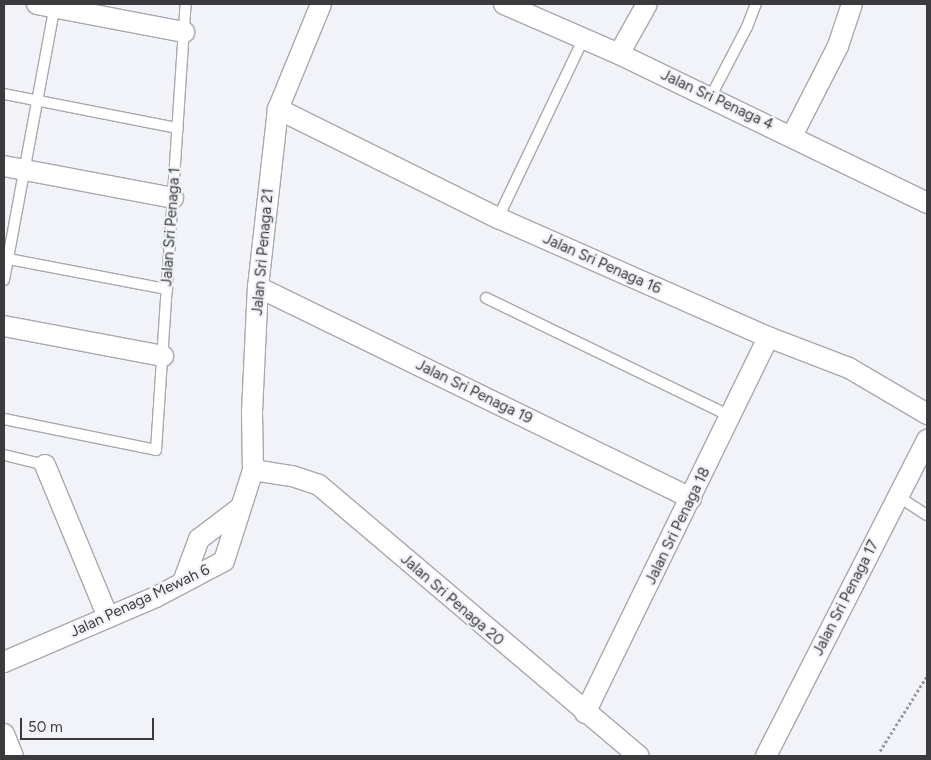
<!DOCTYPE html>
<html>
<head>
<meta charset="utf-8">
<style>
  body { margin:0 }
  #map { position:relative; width:931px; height:760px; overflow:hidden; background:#f1f3f8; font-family:Figtree,sans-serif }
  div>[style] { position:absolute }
  .path>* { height:3px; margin-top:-1.5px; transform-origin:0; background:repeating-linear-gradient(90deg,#98999d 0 2.5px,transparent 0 5px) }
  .roads { filter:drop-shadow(1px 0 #a8a9ae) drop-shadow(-1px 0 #a8a9ae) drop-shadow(0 1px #a8a9ae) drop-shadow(0 -1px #a8a9ae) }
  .service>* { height:10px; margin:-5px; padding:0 5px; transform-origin:5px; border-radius:5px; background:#fff }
  .minor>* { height:20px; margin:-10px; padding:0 10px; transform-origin:10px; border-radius:10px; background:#fff }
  span { translate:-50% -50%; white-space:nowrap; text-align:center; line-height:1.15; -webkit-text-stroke:4.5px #f1f3f8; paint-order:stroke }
  .street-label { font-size:15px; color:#3b3b3d }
  .frame { position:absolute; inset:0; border:5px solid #3b3b3d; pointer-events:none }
  .scale { position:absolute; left:20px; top:718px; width:134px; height:22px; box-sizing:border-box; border:2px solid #3b3b3d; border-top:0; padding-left:6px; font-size:15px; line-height:18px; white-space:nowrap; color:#3b3b3d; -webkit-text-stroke:4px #f1f3f8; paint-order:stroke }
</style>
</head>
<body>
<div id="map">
  <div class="path">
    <i style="left:880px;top:751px;width:89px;rotate:-57.9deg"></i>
  </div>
  <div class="roads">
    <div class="service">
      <i style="left:4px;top:94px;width:177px;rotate:11.1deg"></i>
      <i style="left:710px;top:98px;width:80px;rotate:-62.5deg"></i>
      <i style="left:747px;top:27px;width:25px;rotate:-69deg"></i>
      <i style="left:498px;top:218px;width:197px;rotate:-64.5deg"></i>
      <i style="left:4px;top:258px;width:166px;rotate:10.8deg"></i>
      <i style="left:4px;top:280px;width:281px;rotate:-79.5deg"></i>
      <i style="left:486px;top:298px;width:271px;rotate:25.8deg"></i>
      <i style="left:4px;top:419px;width:155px;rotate:11.5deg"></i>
      <i style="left:156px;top:450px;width:447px;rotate:-86.2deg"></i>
      <i style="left:4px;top:455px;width:42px;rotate:13.7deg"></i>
      <i style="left:899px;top:497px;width:33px;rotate:33deg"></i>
    </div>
    <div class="minor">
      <i style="left:37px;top:4px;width:150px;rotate:10.8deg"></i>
      <i style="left:504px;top:4px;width:125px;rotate:23.5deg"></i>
      <i style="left:619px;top:54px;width:342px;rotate:25.8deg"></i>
      <i style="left:619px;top:54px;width:57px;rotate:-60.8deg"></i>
      <i style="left:278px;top:109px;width:246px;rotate:26.4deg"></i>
      <i style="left:498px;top:218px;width:295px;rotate:23.8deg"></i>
      <i style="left:768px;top:337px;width:87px;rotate:20.9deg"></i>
      <i style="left:849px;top:368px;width:91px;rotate:30.5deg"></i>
      <i style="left:792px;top:136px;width:101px;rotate:-62.9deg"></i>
      <i style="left:838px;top:46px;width:44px;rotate:-71.6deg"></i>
      <i style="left:4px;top:166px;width:172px;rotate:10.7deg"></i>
      <i style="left:258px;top:287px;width:482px;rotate:26deg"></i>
      <i style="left:4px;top:326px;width:162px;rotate:10.7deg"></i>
      <i style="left:45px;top:465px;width:165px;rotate:67.5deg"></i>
      <i style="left:253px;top:470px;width:39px;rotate:9deg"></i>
      <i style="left:292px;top:476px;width:28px;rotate:18deg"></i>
      <i style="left:319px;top:485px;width:419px;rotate:40.3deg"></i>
      <i style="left:183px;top:582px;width:46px;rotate:-69.6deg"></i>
      <i style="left:199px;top:539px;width:51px;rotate:-37.1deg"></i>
      <i style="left:4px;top:662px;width:165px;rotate:-23.2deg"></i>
      <i style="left:156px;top:597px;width:77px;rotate:-27.9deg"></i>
      <i style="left:224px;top:561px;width:96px;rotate:-72.3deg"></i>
      <i style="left:253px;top:470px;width:58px;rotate:-91deg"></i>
      <i style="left:252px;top:412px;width:125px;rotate:-87.3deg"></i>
      <i style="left:258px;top:287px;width:179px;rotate:-83.6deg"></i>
      <i style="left:278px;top:109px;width:113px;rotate:-67.7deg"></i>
      <i style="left:585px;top:713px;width:418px;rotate:-64deg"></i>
      <i style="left:4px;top:734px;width:24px;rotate:68deg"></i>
      <i style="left:766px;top:756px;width:355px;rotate:-63deg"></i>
    </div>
  </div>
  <div class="street-label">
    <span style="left:717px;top:100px;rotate:25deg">Jalan Sri Penaga 4</span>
    <span style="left:171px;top:227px;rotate:-86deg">Jalan Sri Penaga 1</span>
    <span style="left:263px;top:252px;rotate:-85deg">Jalan Sri Penaga 21</span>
    <span style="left:602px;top:264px;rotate:24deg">Jalan Sri Penaga 16</span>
    <span style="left:474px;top:392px;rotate:26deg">Jalan Sri Penaga 19</span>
    <span style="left:678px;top:526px;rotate:-64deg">Jalan Sri Penaga 18</span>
    <span style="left:846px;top:598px;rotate:-63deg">Jalan Sri Penaga 17</span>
    <span style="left:452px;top:600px;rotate:41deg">Jalan Sri Penaga 20</span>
    <span style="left:140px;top:601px;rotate:-25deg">Jalan Penaga Mewah 6</span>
  </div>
  <div class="frame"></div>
  <div class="scale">50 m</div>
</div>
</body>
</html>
